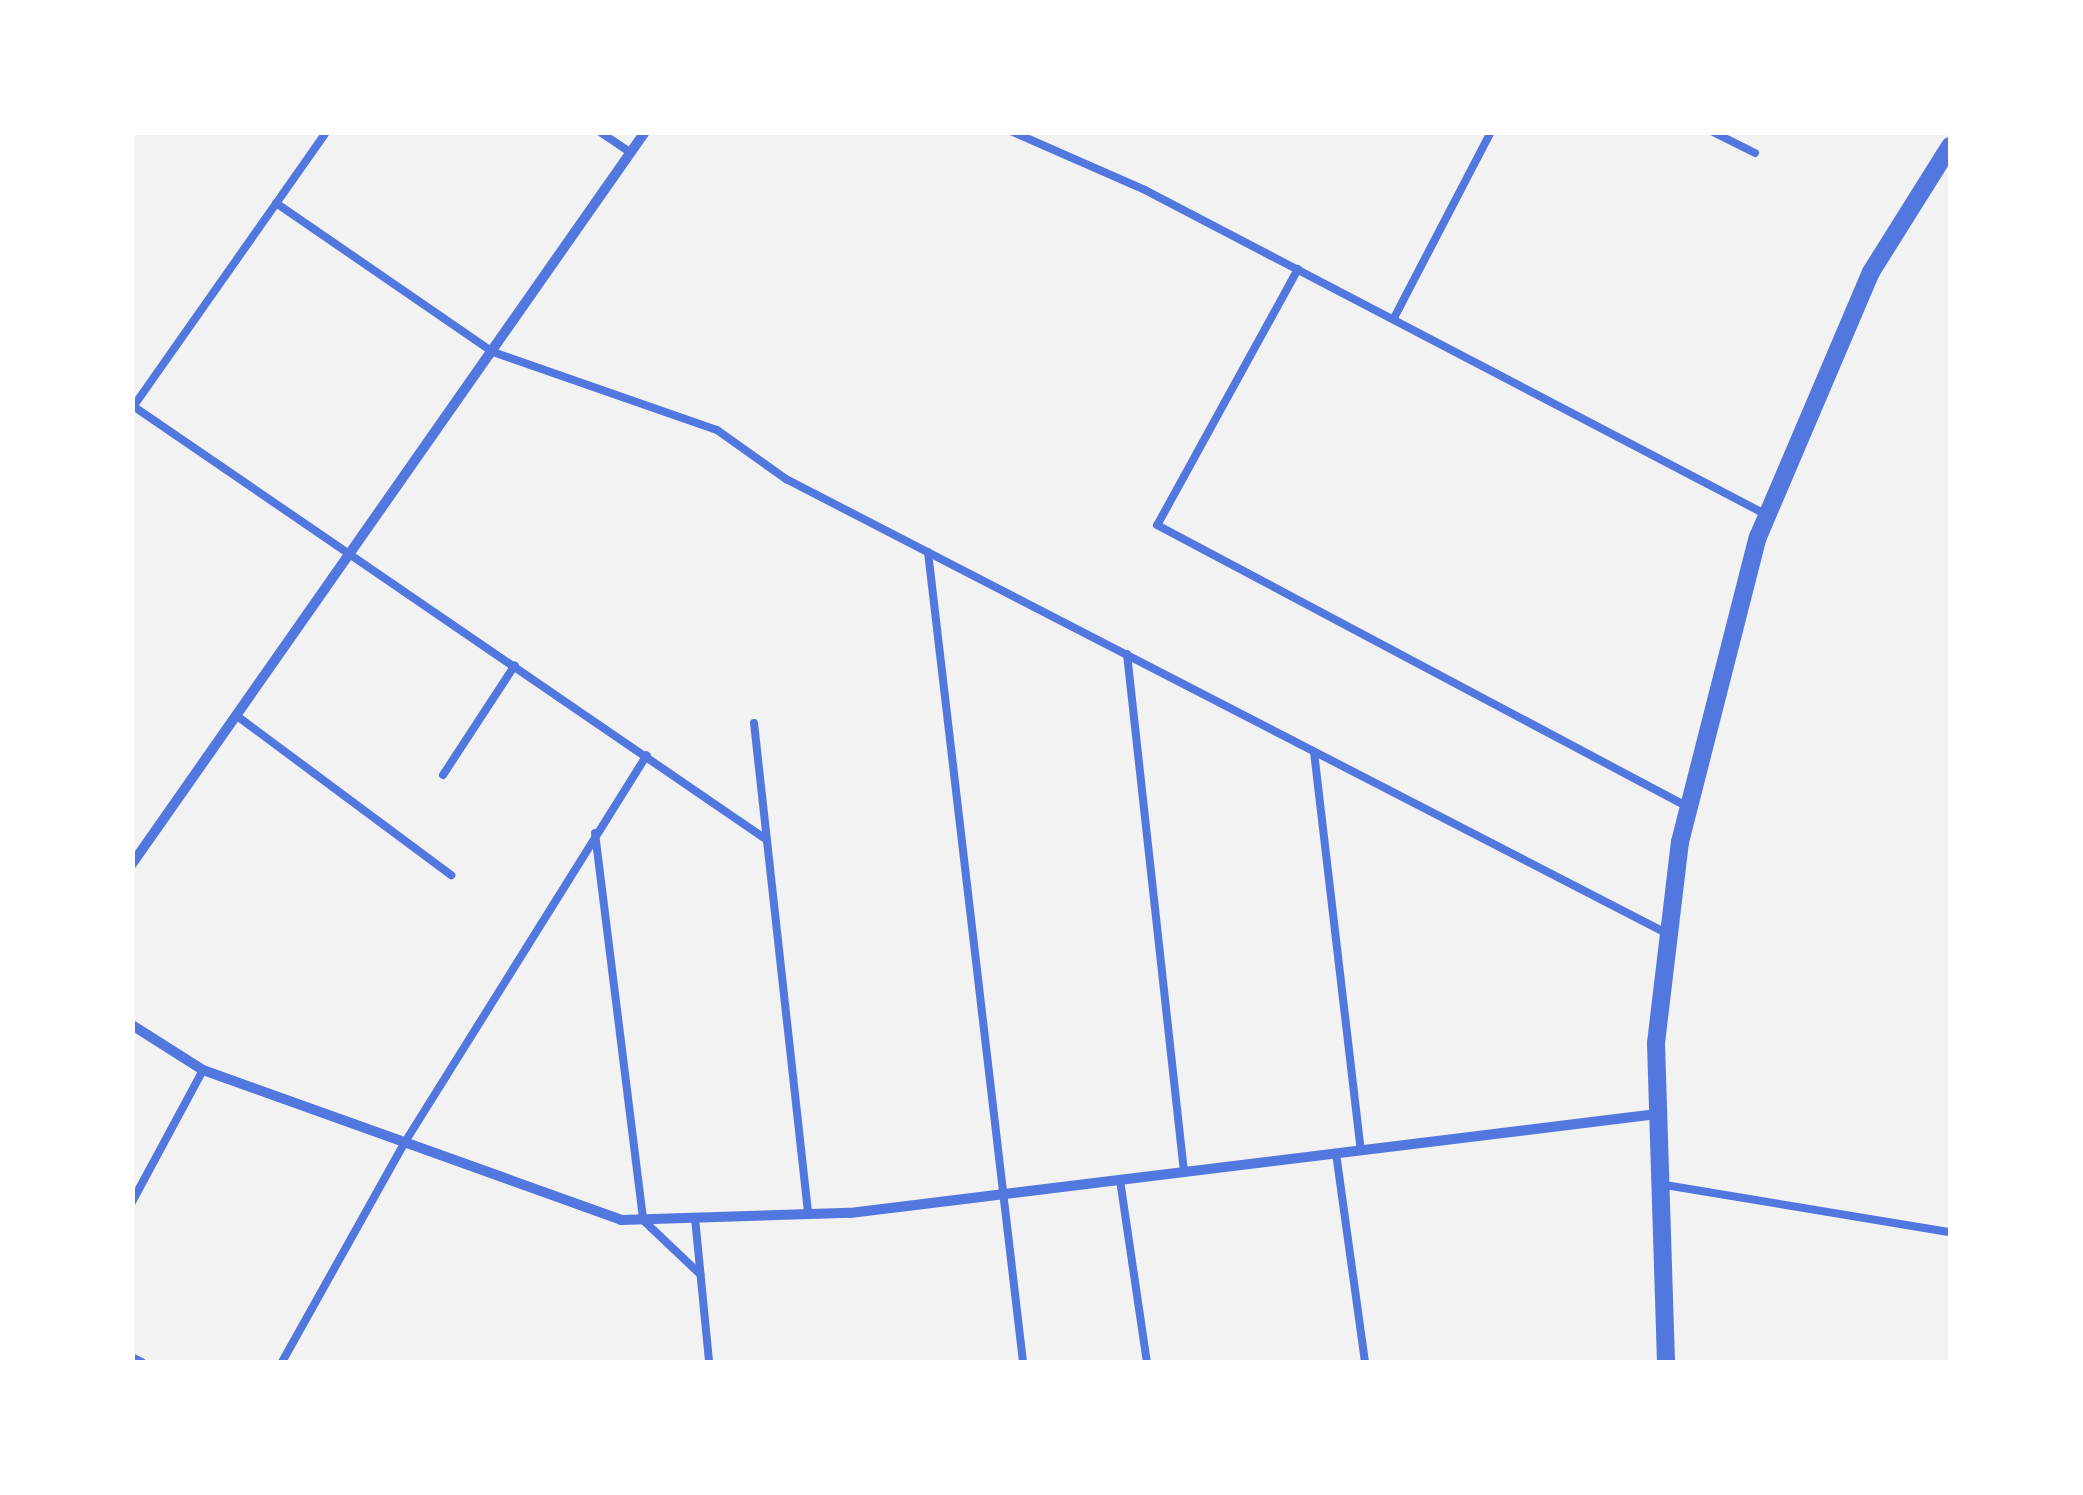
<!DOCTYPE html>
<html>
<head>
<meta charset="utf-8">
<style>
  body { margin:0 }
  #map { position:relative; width:2083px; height:1495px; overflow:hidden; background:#f2f2f2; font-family:"Asap Condensed",sans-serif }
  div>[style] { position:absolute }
  .service>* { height:8px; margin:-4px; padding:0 4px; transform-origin:4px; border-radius:4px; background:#5277de }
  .minor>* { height:10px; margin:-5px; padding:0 5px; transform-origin:5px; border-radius:5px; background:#5277de }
  .tertiary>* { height:18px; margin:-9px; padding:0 9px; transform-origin:9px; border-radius:9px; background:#5277de }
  span { translate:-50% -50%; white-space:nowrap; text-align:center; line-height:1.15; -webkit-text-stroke:9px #fff; paint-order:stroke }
  .frame { position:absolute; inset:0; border:135px solid #fff; pointer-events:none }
</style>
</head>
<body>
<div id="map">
  <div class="service">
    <i style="left:600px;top:132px;width:37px;rotate:34deg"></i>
    <i style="left:1013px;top:132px;width:144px;rotate:23.7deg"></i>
    <i style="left:1145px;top:190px;width:702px;rotate:27.59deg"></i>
    <i style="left:1713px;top:132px;width:47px;rotate:26.6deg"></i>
    <i style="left:276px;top:203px;width:263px;rotate:34.5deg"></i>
    <i style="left:493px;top:352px;width:237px;rotate:19.2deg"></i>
    <i style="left:717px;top:430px;width:85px;rotate:35.4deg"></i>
    <i style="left:786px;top:479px;width:990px;rotate:27.29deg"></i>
    <i style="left:1298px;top:269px;width:292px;rotate:118.8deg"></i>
    <i style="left:1157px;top:525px;width:601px;rotate:27.97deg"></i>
    <i style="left:1394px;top:318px;width:210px;rotate:-62.5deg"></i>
    <i style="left:133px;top:406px;width:768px;rotate:34.39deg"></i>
    <i style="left:133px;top:407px;width:336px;rotate:-54.9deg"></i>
    <i style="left:928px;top:552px;width:816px;rotate:83.31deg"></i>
    <i style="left:1127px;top:654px;width:521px;rotate:83.72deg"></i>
    <i style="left:237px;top:716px;width:267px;rotate:36.6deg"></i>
    <i style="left:754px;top:723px;width:494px;rotate:83.7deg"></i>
    <i style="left:1314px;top:752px;width:401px;rotate:83.3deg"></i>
    <i style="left:443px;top:775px;width:131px;rotate:-56.8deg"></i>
    <i style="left:595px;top:833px;width:390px;rotate:82.9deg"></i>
    <i style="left:643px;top:1220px;width:79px;rotate:43.5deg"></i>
    <i style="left:1336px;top:1153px;width:211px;rotate:82.1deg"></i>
    <i style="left:1120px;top:1180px;width:184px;rotate:81.6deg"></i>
    <i style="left:1659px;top:1184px;width:295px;rotate:9.4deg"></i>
    <i style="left:132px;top:1202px;width:150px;rotate:-61.7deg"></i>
    <i style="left:695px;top:1218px;width:145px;rotate:84.4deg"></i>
    <i style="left:132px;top:1357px;width:11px;rotate:27deg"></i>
    <i style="left:282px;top:1362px;width:252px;rotate:-60.8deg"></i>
    <i style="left:405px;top:1142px;width:456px;rotate:-58deg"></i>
  </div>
  <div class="minor">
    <i style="left:132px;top:864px;width:894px;rotate:-54.98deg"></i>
    <i style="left:132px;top:1025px;width:84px;rotate:32.4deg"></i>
    <i style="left:203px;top:1070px;width:444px;rotate:19.7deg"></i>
    <i style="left:621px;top:1220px;width:229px;rotate:-1.8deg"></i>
    <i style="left:850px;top:1213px;width:813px;rotate:-6.99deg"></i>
  </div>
  <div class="tertiary">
    <i style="left:1666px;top:1362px;width:319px;rotate:-91.8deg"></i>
    <i style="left:1656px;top:1043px;width:202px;rotate:-83.2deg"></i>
    <i style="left:1680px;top:842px;width:315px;rotate:-75.7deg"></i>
    <i style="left:1758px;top:537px;width:288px;rotate:-66.9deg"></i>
    <i style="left:1871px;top:272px;width:149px;rotate:-57.9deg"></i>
  </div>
  <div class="frame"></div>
</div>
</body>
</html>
